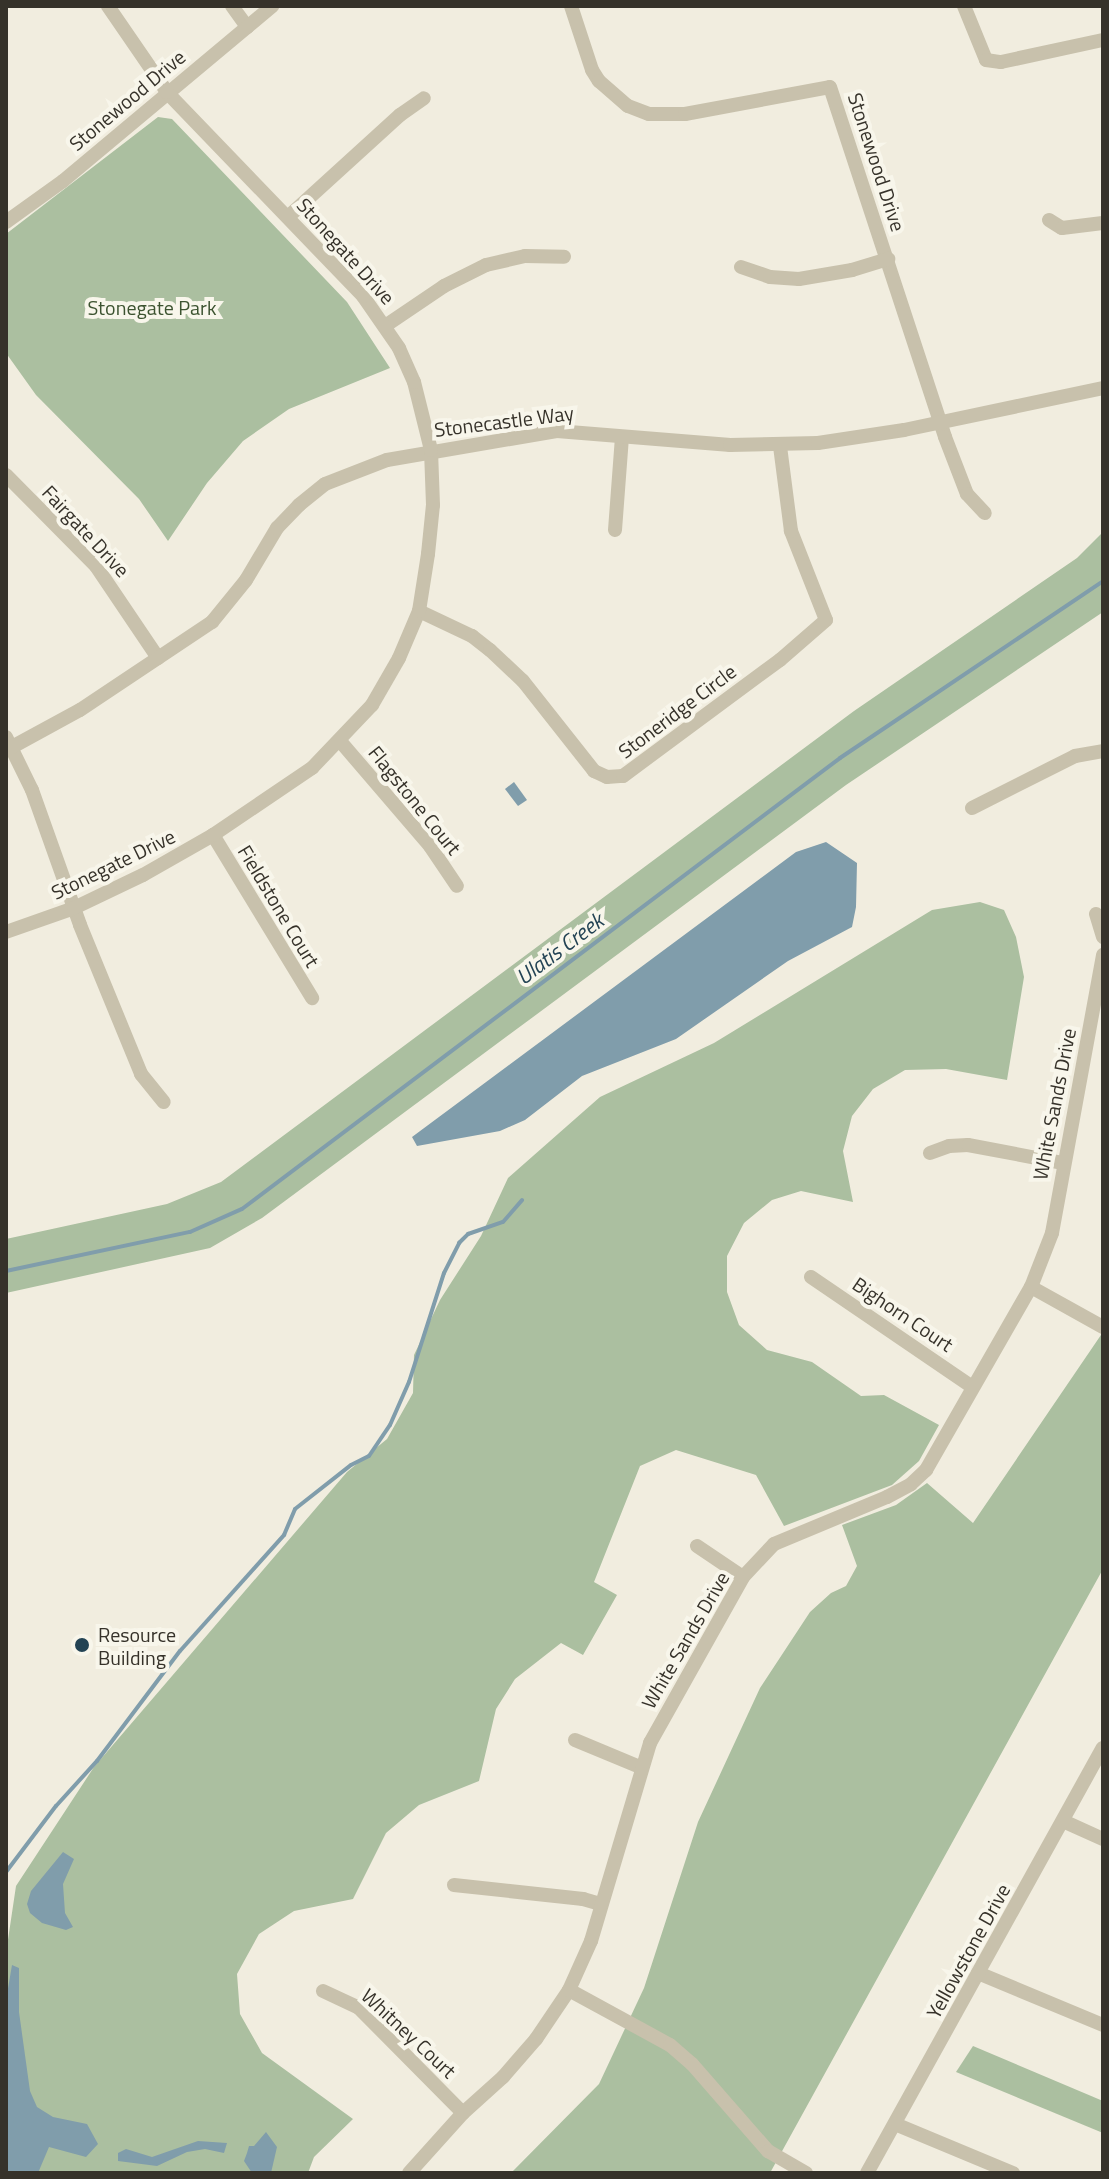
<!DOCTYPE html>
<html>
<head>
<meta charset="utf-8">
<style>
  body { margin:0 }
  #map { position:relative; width:1109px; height:2179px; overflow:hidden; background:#f1eddf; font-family:"Titillium Web",sans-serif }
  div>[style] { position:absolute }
  .green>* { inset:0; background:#abbfa0 }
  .water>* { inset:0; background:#809dab }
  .stream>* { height:4px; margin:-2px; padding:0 2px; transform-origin:2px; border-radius:2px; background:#809dab }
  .street>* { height:14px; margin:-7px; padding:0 7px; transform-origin:7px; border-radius:7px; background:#c8c1ac }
  .dots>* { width:22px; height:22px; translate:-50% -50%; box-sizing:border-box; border:4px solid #f8f6eb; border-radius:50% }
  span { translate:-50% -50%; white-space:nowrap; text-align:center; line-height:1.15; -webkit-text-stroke:8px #f8f6eb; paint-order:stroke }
  .street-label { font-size:20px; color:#36322a }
  .park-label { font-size:20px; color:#3c5330 }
  .poi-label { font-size:20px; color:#36322a }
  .left { translate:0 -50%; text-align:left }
  .water-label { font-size:22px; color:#234354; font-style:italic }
  .frame { position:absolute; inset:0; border:8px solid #36322a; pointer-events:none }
</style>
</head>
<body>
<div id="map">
  <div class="green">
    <i style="clip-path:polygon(158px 117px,172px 119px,347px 302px,390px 368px,289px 409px,243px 441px,207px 483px,168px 541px,139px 499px,36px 395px,6px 353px,6px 234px)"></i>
    <i style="clip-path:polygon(1103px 532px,1103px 612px,846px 785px,262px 1218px,210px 1248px,6px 1293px,6px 1239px,167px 1204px,221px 1182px,854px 711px,1077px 558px)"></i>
    <i style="clip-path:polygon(980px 902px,1004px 910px,1016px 937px,1024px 977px,1007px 1080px,946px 1069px,905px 1070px,873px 1089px,852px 1116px,843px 1151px,853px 1202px,801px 1191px,772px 1200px,744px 1223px,727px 1256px,727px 1292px,739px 1325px,767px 1350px,812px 1362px,861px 1396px,884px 1395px,939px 1425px,919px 1461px,892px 1485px,784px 1526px,756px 1475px,676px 1450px,640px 1466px,594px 1582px,617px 1595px,583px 1655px,561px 1643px,515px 1679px,496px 1709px,479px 1781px,419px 1805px,386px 1833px,353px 1899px,294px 1911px,259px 1934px,237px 1974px,240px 2014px,262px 2053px,353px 2119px,314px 2157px,308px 2173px,6px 2173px,6px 1953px,16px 1886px,94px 1767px,347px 1472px,387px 1439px,413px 1393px,414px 1355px,440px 1300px,481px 1236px,508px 1178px,600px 1097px,714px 1043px,932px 910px)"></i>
    <i style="clip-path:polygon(1103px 1332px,1103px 1569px,770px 2173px,511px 2173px,599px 2084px,644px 1988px,698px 1822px,760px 1688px,810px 1612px,831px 1593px,846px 1586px,857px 1566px,842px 1525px,896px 1505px,927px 1483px,973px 1523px)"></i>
    <i style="clip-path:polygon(973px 2046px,1103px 2101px,1103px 2133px,956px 2072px)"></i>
  </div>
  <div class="water">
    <i style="clip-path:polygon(514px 782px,527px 800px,518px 806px,505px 789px)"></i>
    <i style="clip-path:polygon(826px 842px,857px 863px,856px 907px,852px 927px,788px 961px,676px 1039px,582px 1076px,525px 1120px,500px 1131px,417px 1146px,412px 1137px,796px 852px)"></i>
    <i style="clip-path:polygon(63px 1852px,74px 1859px,63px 1884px,65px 1913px,73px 1927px,66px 1930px,42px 1923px,30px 1913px,27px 1904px,31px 1891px)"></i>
    <i style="clip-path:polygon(12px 1965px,19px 1968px,19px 2012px,30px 2091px,37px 2107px,53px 2117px,87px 2124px,98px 2144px,86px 2157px,49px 2147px,38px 2173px,6px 2173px,6px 2000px)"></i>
    <i style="clip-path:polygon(266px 2132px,277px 2147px,271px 2173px,252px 2173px,244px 2161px,247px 2153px,249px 2146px,254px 2146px)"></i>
    <i style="clip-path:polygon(198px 2141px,227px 2143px,224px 2153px,205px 2149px,187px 2152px,157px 2166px,118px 2161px,118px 2153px,126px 2149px,152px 2157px)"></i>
  </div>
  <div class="stream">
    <i style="left:6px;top:1271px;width:188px;rotate:-12deg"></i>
    <i style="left:190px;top:1232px;width:57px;rotate:-23.9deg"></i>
    <i style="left:242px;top:1209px;width:749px;rotate:-37.02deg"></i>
    <i style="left:840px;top:758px;width:317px;rotate:-33.9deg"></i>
    <i style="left:6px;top:1872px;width:83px;rotate:-52.9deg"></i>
    <i style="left:56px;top:1806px;width:61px;rotate:-47.7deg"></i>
    <i style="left:97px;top:1761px;width:138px;rotate:-53deg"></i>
    <i style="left:180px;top:1651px;width:156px;rotate:-48.1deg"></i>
    <i style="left:284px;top:1535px;width:28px;rotate:-67deg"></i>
    <i style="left:295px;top:1509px;width:71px;rotate:-38.2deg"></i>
    <i style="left:351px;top:1465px;width:20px;rotate:-27deg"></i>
    <i style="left:369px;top:1456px;width:37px;rotate:-56deg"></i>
    <i style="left:390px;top:1425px;width:47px;rotate:-66.2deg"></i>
    <i style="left:409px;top:1382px;width:114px;rotate:-72.2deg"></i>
    <i style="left:444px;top:1273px;width:34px;rotate:-63deg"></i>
    <i style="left:459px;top:1243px;width:13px;rotate:-45deg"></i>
    <i style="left:468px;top:1234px;width:37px;rotate:-19deg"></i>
    <i style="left:503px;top:1222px;width:29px;rotate:-49deg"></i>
  </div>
  <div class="street">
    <i style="left:232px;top:6px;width:26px;rotate:54deg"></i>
    <i style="left:571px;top:6px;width:67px;rotate:71.8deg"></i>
    <i style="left:592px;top:70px;width:13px;rotate:58deg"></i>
    <i style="left:599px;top:81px;width:38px;rotate:41deg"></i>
    <i style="left:628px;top:106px;width:22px;rotate:21deg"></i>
    <i style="left:649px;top:114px;width:36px"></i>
    <i style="left:685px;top:114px;width:147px;rotate:-10.5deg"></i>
    <i style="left:830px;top:87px;width:368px;rotate:71.8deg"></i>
    <i style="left:945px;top:437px;width:61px;rotate:68.9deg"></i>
    <i style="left:967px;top:494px;width:26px;rotate:47deg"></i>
    <i style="left:964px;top:6px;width:58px;rotate:67.8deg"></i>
    <i style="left:986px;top:60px;width:15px;rotate:8deg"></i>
    <i style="left:1001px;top:62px;width:104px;rotate:-12.2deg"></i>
    <i style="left:289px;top:216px;width:150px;rotate:-42.3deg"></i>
    <i style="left:400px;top:115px;width:29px;rotate:-35deg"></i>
    <i style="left:1049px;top:220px;width:15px;rotate:32deg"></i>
    <i style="left:1062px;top:228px;width:41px;rotate:-7deg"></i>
    <i style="left:6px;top:222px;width:70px;rotate:-35.7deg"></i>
    <i style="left:63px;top:181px;width:273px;rotate:-39.9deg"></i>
    <i style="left:741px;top:267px;width:31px;rotate:19deg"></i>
    <i style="left:770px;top:277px;width:29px;rotate:4deg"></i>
    <i style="left:799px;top:279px;width:54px;rotate:-9.6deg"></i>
    <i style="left:852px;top:270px;width:38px;rotate:-17deg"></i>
    <i style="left:385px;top:326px;width:71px;rotate:-34.1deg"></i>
    <i style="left:444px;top:286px;width:47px;rotate:-26.6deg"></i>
    <i style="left:486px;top:265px;width:40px;rotate:-13deg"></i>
    <i style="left:525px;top:256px;width:39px;rotate:1deg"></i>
    <i style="left:6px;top:475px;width:128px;rotate:45.3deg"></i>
    <i style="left:96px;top:566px;width:111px;rotate:56deg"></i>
    <i style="left:615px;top:530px;width:93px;rotate:-85.7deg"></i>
    <i style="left:419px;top:611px;width:59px;rotate:25.3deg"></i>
    <i style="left:472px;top:636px;width:23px;rotate:38deg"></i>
    <i style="left:490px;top:650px;width:45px;rotate:43.2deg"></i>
    <i style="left:523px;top:681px;width:115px;rotate:51.7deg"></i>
    <i style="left:594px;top:771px;width:14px;rotate:25deg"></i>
    <i style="left:607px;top:777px;width:16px;rotate:-4deg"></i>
    <i style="left:623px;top:776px;width:195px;rotate:-36.5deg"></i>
    <i style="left:780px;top:660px;width:61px;rotate:-41deg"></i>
    <i style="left:826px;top:620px;width:96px;rotate:-111.5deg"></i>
    <i style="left:791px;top:531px;width:86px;rotate:-97.4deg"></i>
    <i style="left:6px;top:737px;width:59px;rotate:63.9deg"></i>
    <i style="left:32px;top:790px;width:143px;rotate:70.4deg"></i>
    <i style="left:80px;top:925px;width:161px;rotate:67.7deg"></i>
    <i style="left:141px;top:1074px;width:36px;rotate:51deg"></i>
    <i style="left:340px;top:741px;width:138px;rotate:49.4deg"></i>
    <i style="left:430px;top:846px;width:48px;rotate:56deg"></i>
    <i style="left:12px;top:747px;width:77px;rotate:-28.6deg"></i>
    <i style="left:80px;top:710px;width:159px;rotate:-33.7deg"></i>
    <i style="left:212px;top:622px;width:54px;rotate:-51deg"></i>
    <i style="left:246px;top:580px;width:61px;rotate:-59.2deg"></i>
    <i style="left:277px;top:528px;width:32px;rotate:-46deg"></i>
    <i style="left:299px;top:505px;width:33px;rotate:-39deg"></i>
    <i style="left:325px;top:484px;width:66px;rotate:-21.2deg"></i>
    <i style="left:387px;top:460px;width:172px;rotate:-9.7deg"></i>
    <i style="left:557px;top:431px;width:174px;rotate:4.6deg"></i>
    <i style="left:730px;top:445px;width:88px;rotate:-1.3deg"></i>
    <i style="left:818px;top:443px;width:87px;rotate:-8.6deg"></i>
    <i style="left:904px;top:430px;width:203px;rotate:-11.9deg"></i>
    <i style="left:972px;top:808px;width:115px;rotate:-26.8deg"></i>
    <i style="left:1075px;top:756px;width:28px;rotate:-10deg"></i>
    <i style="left:213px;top:835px;width:191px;rotate:58.7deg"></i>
    <i style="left:1096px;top:914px;width:24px;rotate:73deg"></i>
    <i style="left:6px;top:932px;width:72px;rotate:-19.4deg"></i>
    <i style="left:74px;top:908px;width:76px;rotate:-25.6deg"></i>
    <i style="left:143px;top:875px;width:81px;rotate:-29.7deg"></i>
    <i style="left:213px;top:835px;width:120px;rotate:-34.1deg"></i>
    <i style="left:312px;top:768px;width:87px;rotate:-46.4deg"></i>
    <i style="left:372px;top:705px;width:54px;rotate:-60.1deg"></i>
    <i style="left:399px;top:658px;width:51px;rotate:-66.9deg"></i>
    <i style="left:419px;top:611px;width:58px;rotate:-81deg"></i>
    <i style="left:428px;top:554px;width:49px;rotate:-84.2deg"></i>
    <i style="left:433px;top:505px;width:55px;rotate:-92.1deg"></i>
    <i style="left:431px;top:450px;width:70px;rotate:-104deg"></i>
    <i style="left:414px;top:382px;width:37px;rotate:-114deg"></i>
    <i style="left:399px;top:348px;width:63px;rotate:-124.7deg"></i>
    <i style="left:363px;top:296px;width:283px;rotate:-133.9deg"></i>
    <i style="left:167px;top:92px;width:104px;rotate:-124.5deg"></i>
    <i style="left:930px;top:1153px;width:20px;rotate:-20deg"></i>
    <i style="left:949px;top:1146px;width:19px;rotate:-3deg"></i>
    <i style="left:968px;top:1145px;width:97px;rotate:10.7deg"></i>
    <i style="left:811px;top:1277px;width:194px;rotate:34.3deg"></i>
    <i style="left:1031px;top:1287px;width:82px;rotate:29.1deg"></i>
    <i style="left:697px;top:1546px;width:55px;rotate:34deg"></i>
    <i style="left:575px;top:1740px;width:70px;rotate:22.6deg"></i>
    <i style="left:1063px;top:1821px;width:44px;rotate:24.2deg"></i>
    <i style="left:454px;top:1885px;width:130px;rotate:6.2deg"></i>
    <i style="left:583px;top:1899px;width:19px;rotate:16deg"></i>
    <i style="left:978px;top:1973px;width:135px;rotate:22.6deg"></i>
    <i style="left:569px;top:1990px;width:115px;rotate:28.6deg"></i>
    <i style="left:670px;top:2045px;width:29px;rotate:41deg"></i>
    <i style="left:692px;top:2064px;width:116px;rotate:48.9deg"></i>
    <i style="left:768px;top:2151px;width:44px;rotate:30.1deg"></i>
    <i style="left:323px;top:1991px;width:38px;rotate:25deg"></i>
    <i style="left:358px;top:2007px;width:149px;rotate:45.3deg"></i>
    <i style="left:895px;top:2124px;width:128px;rotate:22.6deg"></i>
    <i style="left:409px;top:2173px;width:81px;rotate:-48deg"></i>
    <i style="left:463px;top:2113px;width:54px;rotate:-42deg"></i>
    <i style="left:503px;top:2077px;width:50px;rotate:-49deg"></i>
    <i style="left:536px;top:2039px;width:59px;rotate:-56deg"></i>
    <i style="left:569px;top:1990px;width:54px;rotate:-65.8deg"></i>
    <i style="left:591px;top:1941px;width:207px;rotate:-73.4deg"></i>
    <i style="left:650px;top:1743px;width:190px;rotate:-60.7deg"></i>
    <i style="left:743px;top:1577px;width:45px;rotate:-46.8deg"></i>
    <i style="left:774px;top:1544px;width:122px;rotate:-22.6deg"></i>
    <i style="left:887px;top:1497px;width:27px;rotate:-28deg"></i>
    <i style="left:911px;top:1484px;width:21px;rotate:-43deg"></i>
    <i style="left:926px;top:1470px;width:211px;rotate:-60.2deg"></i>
    <i style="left:1031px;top:1287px;width:58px;rotate:-68.7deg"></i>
    <i style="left:1052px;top:1233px;width:283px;rotate:-79.6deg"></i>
    <i style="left:867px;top:2173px;width:486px;rotate:-61deg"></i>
  </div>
  <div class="dots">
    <i style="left:82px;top:1645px;background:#234354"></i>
  </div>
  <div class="street-label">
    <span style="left:127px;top:100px;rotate:-40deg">Stonewood Drive</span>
    <span style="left:877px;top:162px;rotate:72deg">Stonewood Drive</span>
    <span style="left:346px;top:251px;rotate:48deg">Stonegate Drive</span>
    <span style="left:504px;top:421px;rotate:-7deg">Stonecastle Way</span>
    <span style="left:86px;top:531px;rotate:47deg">Fairgate Drive</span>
    <span style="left:677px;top:711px;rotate:-37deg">Stoneridge Circle</span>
    <span style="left:415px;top:800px;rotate:51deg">Flagstone Court</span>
    <span style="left:113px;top:864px;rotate:-26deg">Stonegate Drive</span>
    <span style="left:279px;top:906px;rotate:59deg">Fieldstone Court</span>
    <span style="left:1054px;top:1104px;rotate:-79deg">White Sands Drive</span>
    <span style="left:903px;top:1314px;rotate:34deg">Bighorn Court</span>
    <span style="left:685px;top:1640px;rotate:-60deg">White Sands Drive</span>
    <span style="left:968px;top:1951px;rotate:-61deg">Yellowstone Drive</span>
    <span style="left:409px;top:2033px;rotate:43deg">Whitney Court</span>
  </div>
  <div class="park-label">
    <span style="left:152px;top:307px">Stonegate Park</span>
  </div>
  <div class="poi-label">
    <span class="left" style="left:98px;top:1646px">Resource<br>Building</span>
  </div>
  <div class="water-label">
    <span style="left:560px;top:949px;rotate:-37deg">Ulatis Creek</span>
  </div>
  <div class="frame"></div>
</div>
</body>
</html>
